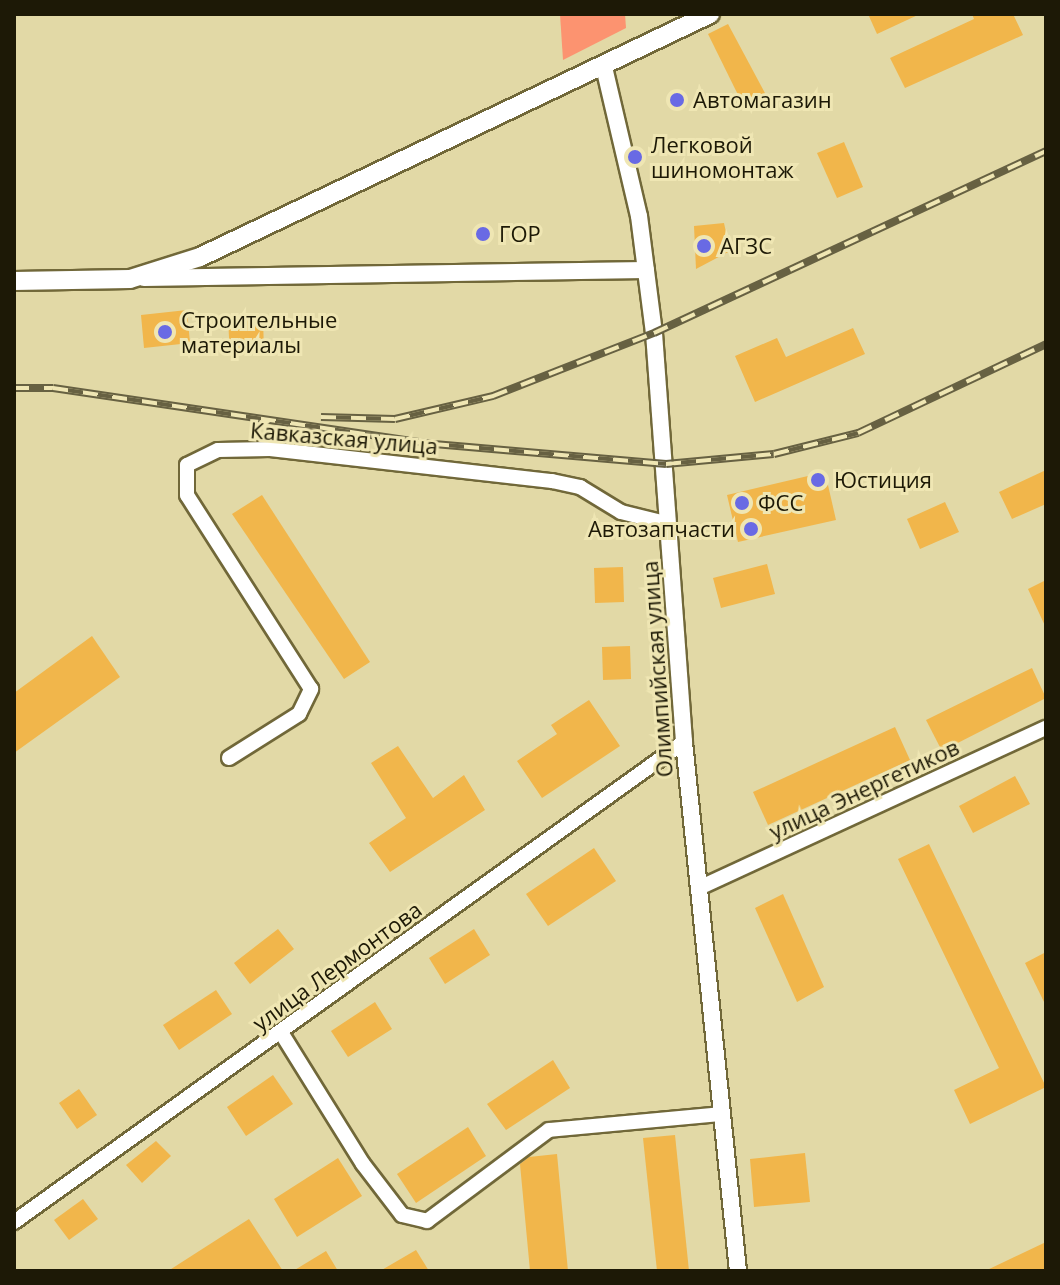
<!DOCTYPE html>
<html>
<head>
<meta charset="utf-8">
<style>
  body { margin:0 }
  #map { position:relative; width:1060px; height:1285px; overflow:hidden; background:#e2d9a6; font-family:"Open Sans",sans-serif }
  div>[style] { position:absolute }
  .green>* { inset:0; background:#fc9370 }
  .building>* { inset:0; background:#f1b64b }
  .roads { filter:drop-shadow(2px 0 #716839) drop-shadow(-2px 0 #716839) drop-shadow(0 2px #716839) drop-shadow(0 -2px #716839) }
  .minor>* { height:14px; margin:-7px; padding:0 7px; transform-origin:7px; border-radius:7px; background:#fff }
  .tertiary>* { height:16px; margin:-8px; padding:0 8px; transform-origin:8px; border-radius:8px; background:#fff }
  .secondary>* { height:18px; margin:-9px; padding:0 9px; transform-origin:9px; border-radius:9px; background:#fff }
  .rail>* { height:8px; margin-top:-4px; transform-origin:0; background:repeating-linear-gradient(90deg,#efe6b3 0 15px,#676142 0 30px); box-sizing:border-box; border-block:2px solid #676142 }
  .dots>* { width:22px; height:22px; translate:-50% -50%; box-sizing:border-box; border:4px solid #efe6b3; border-radius:50% }
  span { translate:-50% -50%; white-space:nowrap; text-align:center; line-height:1.15; -webkit-text-stroke:6px #efe6b3; paint-order:stroke }
  .poi-label { font-size:22px; color:#1d1906 }
  .left { translate:0 -50%; text-align:left }
  .right { translate:-100% -50%; text-align:right }
  .street-label { font-size:22px; color:#1d1906 }
  .frame { position:absolute; inset:0; border:16px solid #1d1906; pointer-events:none }
</style>
</head>
<body>
<div id="map">
  <div class="green">
    <i style="clip-path:polygon(560px 14px,625px 14px,626px 28px,563px 60px)"></i>
  </div>
  <div class="building">
    <i style="clip-path:polygon(868px 14px,920px 14px,877px 34px)"></i>
    <i style="clip-path:polygon(972px 14px,1013px 14px,1023px 35px,905px 88px,890px 58px,974px 19px)"></i>
    <i style="clip-path:polygon(728px 24px,766px 95px,744px 107px,708px 34px)"></i>
    <i style="clip-path:polygon(844px 142px,863px 187px,837px 198px,817px 153px)"></i>
    <i style="clip-path:polygon(724px 223px,730px 251px,696px 269px,694px 226px)"></i>
    <i style="clip-path:polygon(187px 310px,190px 343px,144px 348px,141px 315px)"></i>
    <i style="clip-path:polygon(263px 317px,264px 353px,230px 355px,228px 319px)"></i>
    <i style="clip-path:polygon(853px 328px,865px 354px,755px 402px,735px 356px,777px 338px,786px 357px)"></i>
    <i style="clip-path:polygon(1046px 470px,1046px 504px,1012px 519px,999px 492px)"></i>
    <i style="clip-path:polygon(825px 472px,836px 520px,738px 542px,727px 495px)"></i>
    <i style="clip-path:polygon(262px 495px,370px 662px,344px 679px,232px 514px)"></i>
    <i style="clip-path:polygon(945px 502px,959px 532px,920px 549px,907px 519px)"></i>
    <i style="clip-path:polygon(767px 564px,775px 594px,721px 608px,713px 578px)"></i>
    <i style="clip-path:polygon(623px 567px,624px 602px,595px 603px,594px 568px)"></i>
    <i style="clip-path:polygon(1046px 580px,1046px 628px,1028px 589px)"></i>
    <i style="clip-path:polygon(92px 636px,120px 677px,14px 753px,14px 693px)"></i>
    <i style="clip-path:polygon(630px 646px,631px 679px,603px 680px,602px 647px)"></i>
    <i style="clip-path:polygon(1032px 668px,1046px 698px,942px 751px,926px 720px)"></i>
    <i style="clip-path:polygon(589px 700px,620px 746px,542px 798px,517px 761px,557px 734px,551px 725px)"></i>
    <i style="clip-path:polygon(895px 727px,910px 760px,768px 825px,753px 792px)"></i>
    <i style="clip-path:polygon(398px 746px,433px 798px,464px 775px,485px 810px,390px 872px,369px 843px,406px 818px,371px 763px)"></i>
    <i style="clip-path:polygon(1015px 776px,1030px 804px,973px 833px,959px 806px)"></i>
    <i style="clip-path:polygon(929px 844px,1046px 1087px,970px 1124px,954px 1090px,999px 1068px,898px 859px)"></i>
    <i style="clip-path:polygon(594px 848px,616px 881px,548px 926px,526px 894px)"></i>
    <i style="clip-path:polygon(783px 894px,824px 987px,797px 1002px,755px 908px)"></i>
    <i style="clip-path:polygon(278px 929px,294px 949px,250px 984px,234px 963px)"></i>
    <i style="clip-path:polygon(474px 929px,490px 955px,445px 984px,429px 958px)"></i>
    <i style="clip-path:polygon(1046px 952px,1046px 1006px,1025px 963px)"></i>
    <i style="clip-path:polygon(216px 990px,232px 1014px,179px 1050px,163px 1025px)"></i>
    <i style="clip-path:polygon(375px 1002px,392px 1029px,348px 1057px,331px 1031px)"></i>
    <i style="clip-path:polygon(553px 1060px,570px 1088px,506px 1130px,487px 1104px)"></i>
    <i style="clip-path:polygon(273px 1075px,293px 1104px,246px 1136px,227px 1107px)"></i>
    <i style="clip-path:polygon(79px 1089px,97px 1115px,77px 1129px,59px 1103px)"></i>
    <i style="clip-path:polygon(468px 1127px,486px 1156px,416px 1203px,397px 1174px)"></i>
    <i style="clip-path:polygon(675px 1135px,689px 1271px,657px 1271px,643px 1138px)"></i>
    <i style="clip-path:polygon(156px 1141px,171px 1156px,142px 1183px,126px 1165px)"></i>
    <i style="clip-path:polygon(805px 1153px,810px 1202px,754px 1207px,750px 1159px)"></i>
    <i style="clip-path:polygon(557px 1154px,568px 1271px,530px 1271px,520px 1164px,529px 1157px)"></i>
    <i style="clip-path:polygon(338px 1158px,362px 1196px,297px 1237px,274px 1199px)"></i>
    <i style="clip-path:polygon(83px 1199px,98px 1219px,69px 1240px,54px 1220px)"></i>
    <i style="clip-path:polygon(249px 1219px,283px 1271px,168px 1271px)"></i>
    <i style="clip-path:polygon(1046px 1242px,1046px 1271px,985px 1271px)"></i>
    <i style="clip-path:polygon(416px 1250px,429px 1271px,380px 1271px)"></i>
    <i style="clip-path:polygon(326px 1251px,338px 1271px,293px 1271px)"></i>
  </div>
  <div class="roads">
    <div class="minor">
      <i style="left:229px;top:758px;width:83px;rotate:-32.2deg"></i>
      <i style="left:299px;top:714px;width:28px;rotate:-64deg"></i>
      <i style="left:311px;top:689px;width:230px;rotate:-122.6deg"></i>
      <i style="left:187px;top:495px;width:30px;rotate:-90deg"></i>
      <i style="left:187px;top:465px;width:34px;rotate:-26deg"></i>
      <i style="left:218px;top:450px;width:52px;rotate:-1.1deg"></i>
      <i style="left:270px;top:449px;width:284px;rotate:6.5deg"></i>
      <i style="left:552px;top:481px;width:29px;rotate:12deg"></i>
      <i style="left:580px;top:487px;width:48px;rotate:31.4deg"></i>
      <i style="left:621px;top:512px;width:49px;rotate:14deg"></i>
      <i style="left:699px;top:888px;width:382px;rotate:-24.8deg"></i>
      <i style="left:282px;top:1034px;width:153px;rotate:58.1deg"></i>
      <i style="left:363px;top:1164px;width:64px;rotate:52.6deg"></i>
      <i style="left:402px;top:1215px;width:26px;rotate:13deg"></i>
      <i style="left:427px;top:1221px;width:152px;rotate:-36.7deg"></i>
      <i style="left:549px;top:1130px;width:173px;rotate:-5.3deg"></i>
      <i style="left:14px;top:1222px;width:824px;rotate:-35.62deg"></i>
    </div>
    <div class="tertiary">
      <i style="left:604px;top:67px;width:153px;rotate:76.8deg"></i>
      <i style="left:639px;top:216px;width:118px;rotate:82.7deg"></i>
      <i style="left:654px;top:333px;width:410px;rotate:85.8deg"></i>
      <i style="left:684px;top:742px;width:532px;rotate:84.17deg"></i>
      <i style="left:144px;top:278px;width:502px;rotate:-0.91deg"></i>
    </div>
    <div class="secondary">
      <i style="left:14px;top:281px;width:116px;rotate:-1deg"></i>
      <i style="left:130px;top:279px;width:73px;rotate:-17.4deg"></i>
      <i style="left:200px;top:257px;width:565px;rotate:-25.48deg"></i>
    </div>
  </div>
  <div class="rail">
    <i style="left:14px;top:388px;width:39px"></i>
    <i style="left:53px;top:388px;width:385px;rotate:8.4deg"></i>
    <i style="left:434px;top:444px;width:233px;rotate:4.9deg"></i>
    <i style="left:666px;top:464px;width:108px;rotate:-5.3deg"></i>
    <i style="left:774px;top:454px;width:87px;rotate:-14deg"></i>
    <i style="left:858px;top:433px;width:208px;rotate:-25.3deg"></i>
    <i style="left:321px;top:417px;width:74px;rotate:1.5deg"></i>
    <i style="left:395px;top:419px;width:101px;rotate:-13.2deg"></i>
    <i style="left:493px;top:396px;width:173px;rotate:-21.4deg"></i>
    <i style="left:654px;top:333px;width:432px;rotate:-24.9deg"></i>
  </div>
  <div class="dots">
    <i style="left:677px;top:100px;background:#696ae4"></i>
    <i style="left:635px;top:157px;background:#696ae4"></i>
    <i style="left:483px;top:234px;background:#696ae4"></i>
    <i style="left:704px;top:246px;background:#696ae4"></i>
    <i style="left:165px;top:332px;background:#696ae4"></i>
    <i style="left:818px;top:480px;background:#696ae4"></i>
    <i style="left:742px;top:503px;background:#696ae4"></i>
    <i style="left:751px;top:529px;background:#696ae4"></i>
  </div>
  <div class="poi-label">
    <span class="left" style="left:693px;top:100px">Автомагазин</span>
    <span class="left" style="left:651px;top:157px">Легковой<br>шиномонтаж</span>
    <span class="left" style="left:499px;top:234px">ГОР</span>
    <span class="left" style="left:720px;top:246px">АГЗС</span>
    <span class="left" style="left:181px;top:332px">Строительные<br>материалы</span>
    <span class="left" style="left:834px;top:480px">Юстиция</span>
    <span class="left" style="left:758px;top:503px">ФСС</span>
    <span class="right" style="left:735px;top:529px">Автозапчасти</span>
  </div>
  <div class="street-label">
    <span style="left:344px;top:438px;rotate:5deg">Кавказская улица</span>
    <span style="left:657px;top:669px;rotate:-94deg">Олимпийская улица</span>
    <span style="left:864px;top:789px;rotate:-25deg">улица Энергетиков</span>
    <span style="left:337px;top:966px;rotate:-36deg">улица Лермонтова</span>
  </div>
  <div class="frame"></div>
</div>
</body>
</html>
